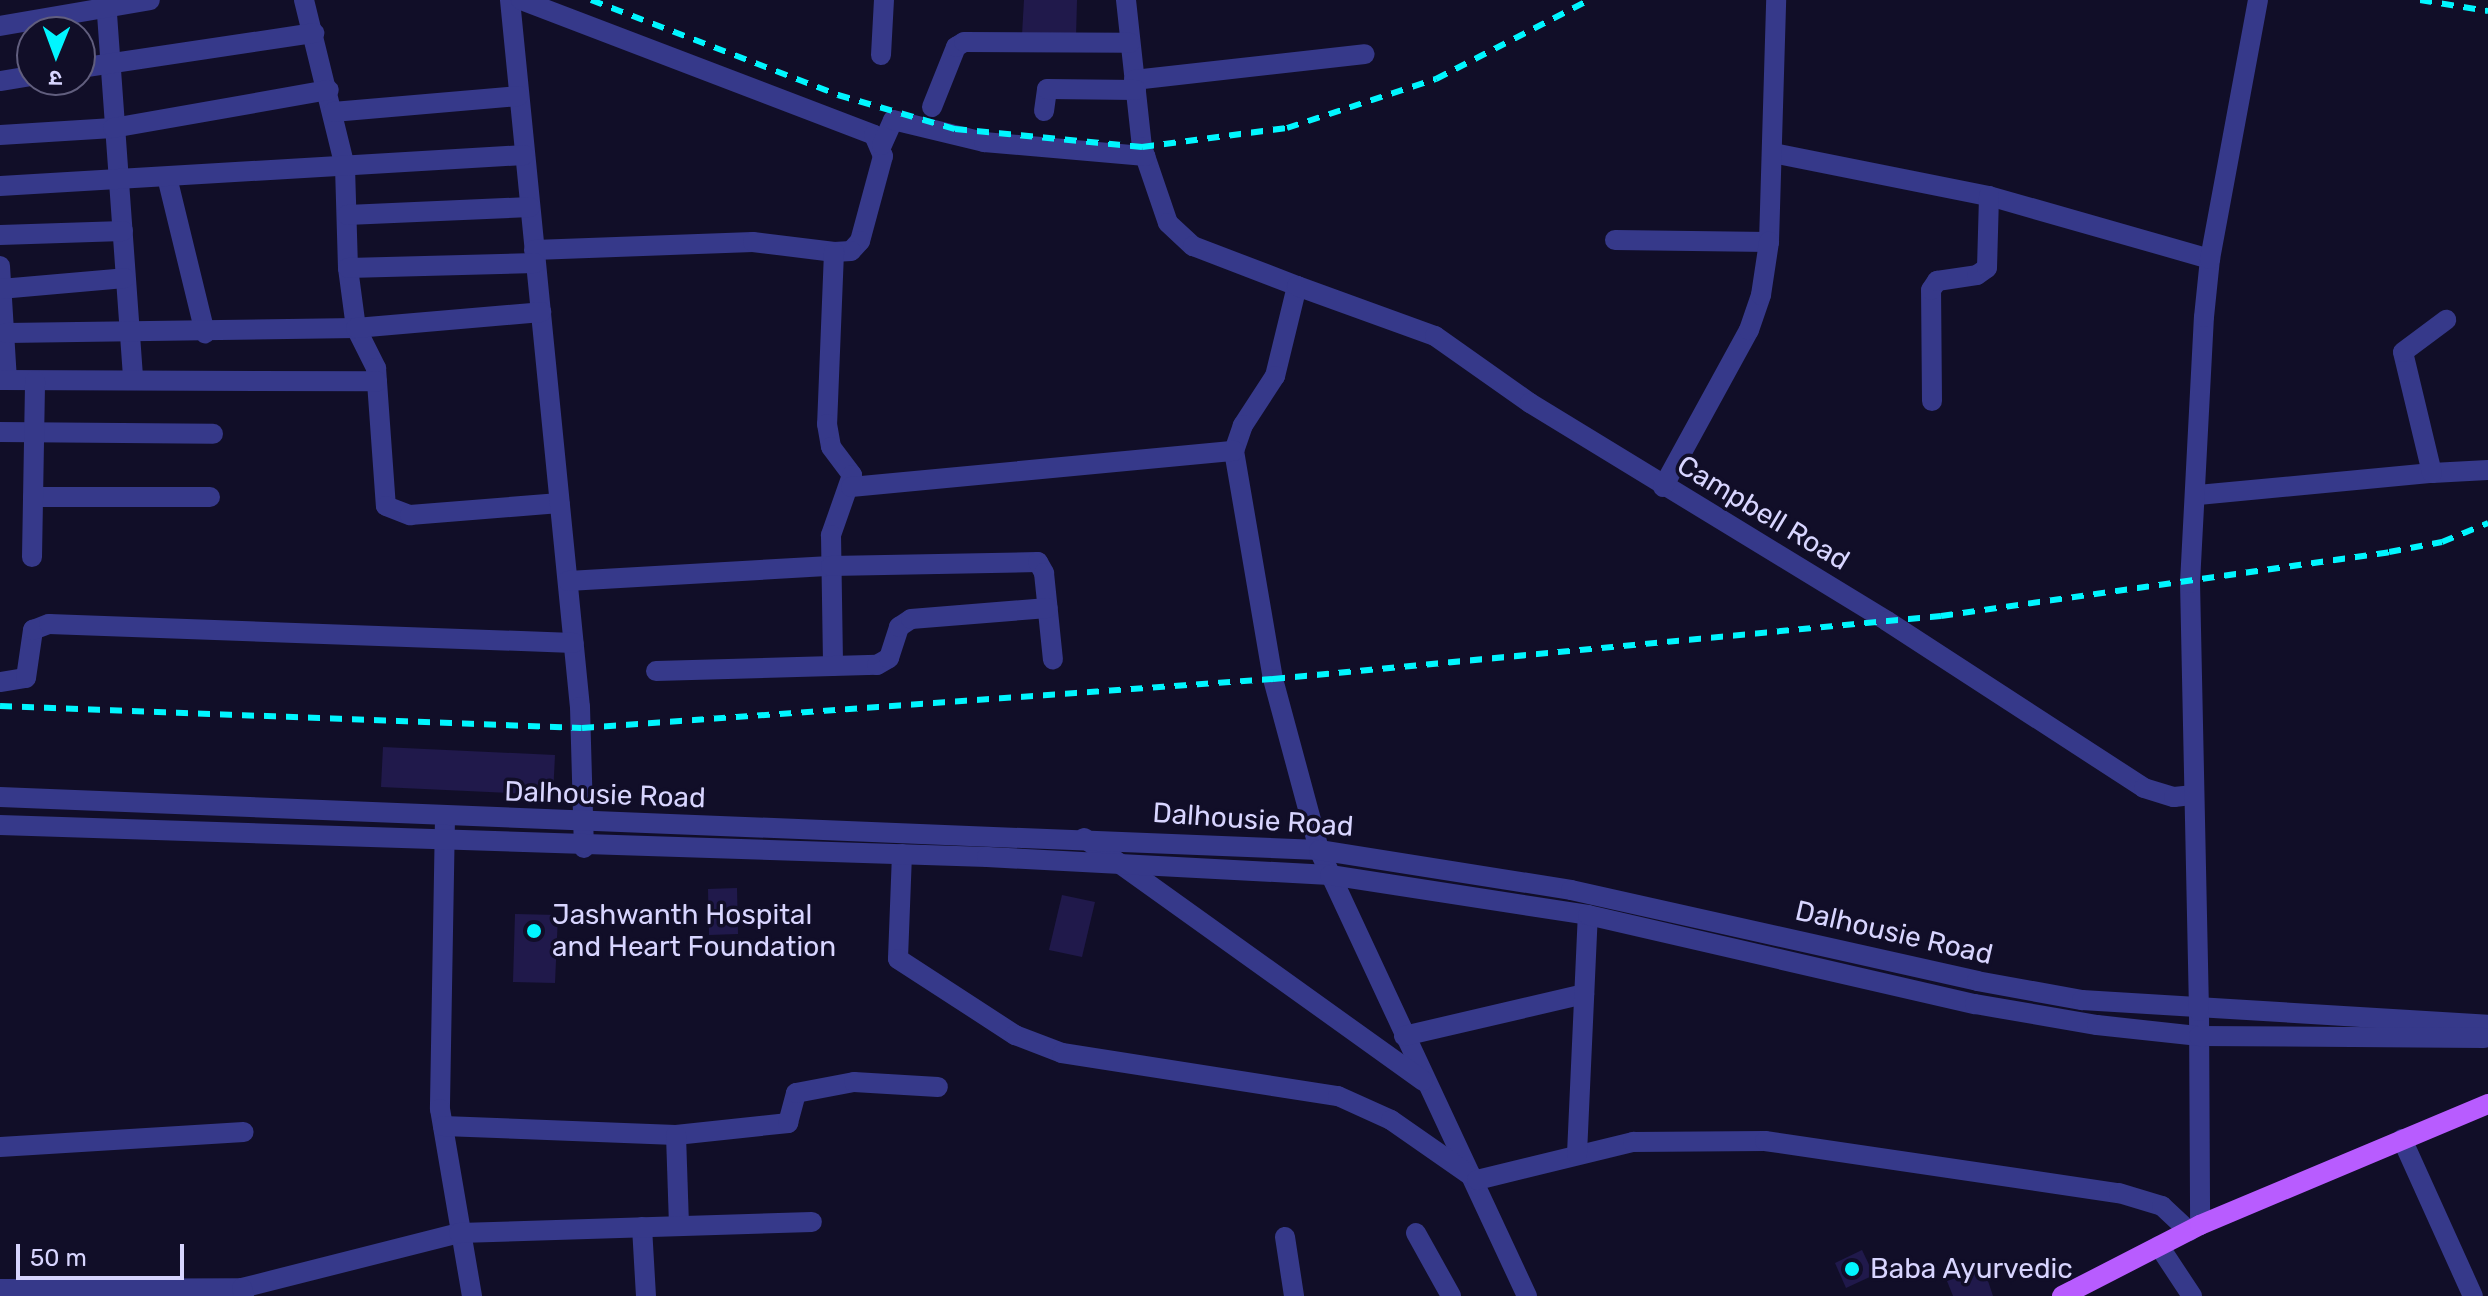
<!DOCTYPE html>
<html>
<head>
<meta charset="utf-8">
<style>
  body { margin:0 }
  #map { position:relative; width:2488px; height:1296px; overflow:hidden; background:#110e28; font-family:Rubik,"Noto Sans Devanagari",sans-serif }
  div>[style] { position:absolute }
  .building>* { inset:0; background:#20194b }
  .minor>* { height:20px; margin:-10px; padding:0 10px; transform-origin:10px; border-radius:10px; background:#36398a }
  .tertiary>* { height:20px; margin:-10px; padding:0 10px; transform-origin:10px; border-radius:10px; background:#36398a }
  .primary>* { height:20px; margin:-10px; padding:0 10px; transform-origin:10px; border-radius:10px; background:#b85cff }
  .rail>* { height:6px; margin-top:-3px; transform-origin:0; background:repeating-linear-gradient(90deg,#01f6ff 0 12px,transparent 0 22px) }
  .dots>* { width:22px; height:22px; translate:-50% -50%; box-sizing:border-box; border:4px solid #110e28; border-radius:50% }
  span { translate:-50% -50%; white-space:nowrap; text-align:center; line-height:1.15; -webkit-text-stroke:7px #110e28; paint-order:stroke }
  .street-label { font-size:28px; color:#d8d5ff }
  .poi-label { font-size:28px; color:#d8d5ff }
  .left { translate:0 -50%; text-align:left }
  .north { position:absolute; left:16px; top:16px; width:80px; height:80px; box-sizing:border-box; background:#110e28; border:2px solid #615e7e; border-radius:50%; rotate:181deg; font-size:22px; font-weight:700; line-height:32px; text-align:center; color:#d8d5ff }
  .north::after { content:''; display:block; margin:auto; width:28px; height:36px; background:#01f6ff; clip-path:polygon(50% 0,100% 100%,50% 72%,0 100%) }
  .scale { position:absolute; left:16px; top:1244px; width:168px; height:36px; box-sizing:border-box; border:4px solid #d8d5ff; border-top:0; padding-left:10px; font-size:24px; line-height:28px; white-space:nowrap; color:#d8d5ff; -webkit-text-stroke:6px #110e28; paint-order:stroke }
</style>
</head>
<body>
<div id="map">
  <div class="building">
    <i style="clip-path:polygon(1024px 0,1077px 0,1076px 37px,1022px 35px)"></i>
    <i style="clip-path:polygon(383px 747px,555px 755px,553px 795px,381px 787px)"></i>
    <i style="clip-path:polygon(737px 888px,738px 934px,709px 935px,708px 889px)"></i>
    <i style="clip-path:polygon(1062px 895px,1095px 902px,1082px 957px,1049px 950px)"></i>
    <i style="clip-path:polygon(515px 914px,558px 915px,555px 983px,513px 982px)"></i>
    <i style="clip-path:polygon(1862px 1250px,1874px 1275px,1846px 1288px,1835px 1263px)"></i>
    <i style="clip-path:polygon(1984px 1269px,1993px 1296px,1953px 1296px,1947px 1281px)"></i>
  </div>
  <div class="minor">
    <i style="left:106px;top:0;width:381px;rotate:85.9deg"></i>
    <i style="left:304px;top:0;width:172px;rotate:76.2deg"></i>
    <i style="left:345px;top:167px;width:101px;rotate:88.3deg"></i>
    <i style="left:348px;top:268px;width:61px;rotate:82.4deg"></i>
    <i style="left:356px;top:328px;width:45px;rotate:63.4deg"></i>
    <i style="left:376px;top:368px;width:138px;rotate:85.9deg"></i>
    <i style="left:386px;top:506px;width:26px;rotate:21deg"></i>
    <i style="left:410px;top:515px;width:150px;rotate:-4.6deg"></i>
    <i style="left:510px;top:0;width:710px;rotate:84.35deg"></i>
    <i style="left:580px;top:707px;width:141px;rotate:88.4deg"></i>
    <i style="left:521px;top:0;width:378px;rotate:20.9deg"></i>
    <i style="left:874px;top:135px;width:23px;rotate:67deg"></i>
    <i style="left:883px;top:156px;width:88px;rotate:105.1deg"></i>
    <i style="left:860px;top:241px;width:13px;rotate:132deg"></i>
    <i style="left:851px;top:251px;width:17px;rotate:177deg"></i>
    <i style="left:1126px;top:0;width:148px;rotate:83.8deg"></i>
    <i style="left:1142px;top:147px;width:80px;rotate:71.1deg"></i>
    <i style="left:1168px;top:223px;width:34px;rotate:43deg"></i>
    <i style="left:1193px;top:246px;width:111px;rotate:21deg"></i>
    <i style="left:1297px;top:286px;width:93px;rotate:103.7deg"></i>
    <i style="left:1275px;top:376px;width:59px;rotate:123.1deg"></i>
    <i style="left:1243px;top:425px;width:28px;rotate:109deg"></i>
    <i style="left:1234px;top:451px;width:231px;rotate:80.3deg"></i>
    <i style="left:1273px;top:679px;width:177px;rotate:74.9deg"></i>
    <i style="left:1319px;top:850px;width:492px;rotate:65deg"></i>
    <i style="left:0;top:26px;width:152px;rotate:-9.8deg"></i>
    <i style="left:881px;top:55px;width:55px;rotate:-86.9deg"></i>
    <i style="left:80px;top:68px;width:237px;rotate:-8.5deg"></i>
    <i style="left:1134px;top:80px;width:232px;rotate:-6.4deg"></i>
    <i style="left:0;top:81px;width:32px;rotate:-9deg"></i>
    <i style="left:932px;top:107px;width:65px;rotate:-68.2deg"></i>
    <i style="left:956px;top:47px;width:9px;rotate:-32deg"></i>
    <i style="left:964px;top:42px;width:166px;rotate:0.3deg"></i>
    <i style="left:1044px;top:111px;width:22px;rotate:-82deg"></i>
    <i style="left:1047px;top:89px;width:89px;rotate:0.6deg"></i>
    <i style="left:333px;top:112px;width:186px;rotate:-4.9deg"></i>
    <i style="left:0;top:135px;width:113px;rotate:-3.5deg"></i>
    <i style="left:113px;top:128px;width:219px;rotate:-10deg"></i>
    <i style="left:882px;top:145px;width:27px;rotate:-66deg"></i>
    <i style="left:893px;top:120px;width:94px;rotate:13.6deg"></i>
    <i style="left:984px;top:142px;width:162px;rotate:5deg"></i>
    <i style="left:1773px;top:153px;width:220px;rotate:11.3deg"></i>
    <i style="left:1989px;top:196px;width:230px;rotate:15.9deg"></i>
    <i style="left:167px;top:177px;width:161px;rotate:76.3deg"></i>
    <i style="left:0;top:186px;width:525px;rotate:-3.39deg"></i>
    <i style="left:347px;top:215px;width:183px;rotate:-2.5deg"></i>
    <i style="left:0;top:235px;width:123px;rotate:-1.9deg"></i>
    <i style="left:1615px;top:240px;width:154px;rotate:0.7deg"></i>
    <i style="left:1769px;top:242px;width:242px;rotate:-88.3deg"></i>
    <i style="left:534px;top:250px;width:219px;rotate:-2.1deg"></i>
    <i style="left:753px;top:242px;width:82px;rotate:7deg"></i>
    <i style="left:834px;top:252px;width:172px;rotate:92.3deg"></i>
    <i style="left:827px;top:424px;width:23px;rotate:80deg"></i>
    <i style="left:831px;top:447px;width:35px;rotate:53deg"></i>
    <i style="left:852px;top:475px;width:64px;rotate:109.3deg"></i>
    <i style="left:831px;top:535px;width:131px;rotate:89.1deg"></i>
    <i style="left:0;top:266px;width:114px;rotate:86.5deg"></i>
    <i style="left:348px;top:268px;width:187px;rotate:-1.5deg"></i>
    <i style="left:1297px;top:286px;width:147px;rotate:19.9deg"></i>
    <i style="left:1435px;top:336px;width:116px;rotate:35.2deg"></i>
    <i style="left:1530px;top:403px;width:418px;rotate:31.4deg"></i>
    <i style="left:1887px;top:621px;width:306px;rotate:33deg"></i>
    <i style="left:2144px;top:788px;width:31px;rotate:17deg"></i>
    <i style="left:2174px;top:797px;width:20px;rotate:-6deg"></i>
    <i style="left:0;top:289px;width:125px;rotate:-5deg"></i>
    <i style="left:6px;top:333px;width:350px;rotate:-0.8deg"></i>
    <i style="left:356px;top:328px;width:186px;rotate:-4.9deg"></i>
    <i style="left:0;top:380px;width:377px;rotate:0.2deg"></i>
    <i style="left:1932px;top:401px;width:111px;rotate:-90.5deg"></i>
    <i style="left:1931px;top:290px;width:11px;rotate:-56deg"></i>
    <i style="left:1937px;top:281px;width:40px;rotate:-8.5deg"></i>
    <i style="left:1977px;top:275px;width:12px;rotate:-35deg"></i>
    <i style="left:1987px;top:268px;width:72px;rotate:-88.4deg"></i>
    <i style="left:0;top:432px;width:213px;rotate:0.5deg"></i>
    <i style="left:2432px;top:473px;width:56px;rotate:-3.1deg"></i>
    <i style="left:851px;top:487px;width:385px;rotate:-5.4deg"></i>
    <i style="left:1663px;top:487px;width:179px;rotate:-61.3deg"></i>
    <i style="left:1749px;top:330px;width:37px;rotate:-71deg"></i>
    <i style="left:1761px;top:295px;width:54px;rotate:-81.4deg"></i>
    <i style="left:2198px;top:495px;width:235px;rotate:-5.4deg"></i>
    <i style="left:2432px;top:473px;width:124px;rotate:-103.5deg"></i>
    <i style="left:2403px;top:352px;width:54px;rotate:-36.7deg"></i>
    <i style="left:33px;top:497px;width:177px"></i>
    <i style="left:32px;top:557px;width:176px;rotate:-89deg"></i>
    <i style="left:568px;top:581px;width:263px;rotate:-3.3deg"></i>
    <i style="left:831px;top:566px;width:207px;rotate:-1.1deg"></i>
    <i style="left:1038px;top:562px;width:13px;rotate:61deg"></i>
    <i style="left:1044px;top:573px;width:87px;rotate:84.1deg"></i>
    <i style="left:656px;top:671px;width:221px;rotate:-1.6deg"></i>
    <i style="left:877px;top:665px;width:14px;rotate:-30deg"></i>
    <i style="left:889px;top:658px;width:33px;rotate:-72deg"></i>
    <i style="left:899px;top:627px;width:14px;rotate:-34deg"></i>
    <i style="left:911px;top:619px;width:137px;rotate:-4.6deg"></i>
    <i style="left:0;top:682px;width:26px;rotate:-9deg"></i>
    <i style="left:26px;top:678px;width:49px;rotate:-81.7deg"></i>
    <i style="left:33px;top:630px;width:17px;rotate:-21deg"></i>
    <i style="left:49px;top:624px;width:525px;rotate:2.07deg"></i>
    <i style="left:445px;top:817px;width:292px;rotate:91deg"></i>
    <i style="left:440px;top:1109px;width:190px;rotate:80.3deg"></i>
    <i style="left:1084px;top:838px;width:417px;rotate:35.6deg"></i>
    <i style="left:902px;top:854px;width:105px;rotate:92.2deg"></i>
    <i style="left:898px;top:959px;width:140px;rotate:33deg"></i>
    <i style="left:1015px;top:1035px;width:50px;rotate:21deg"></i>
    <i style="left:1062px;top:1053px;width:279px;rotate:8.9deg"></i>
    <i style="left:1338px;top:1096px;width:58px;rotate:24.4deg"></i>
    <i style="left:1391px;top:1120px;width:105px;rotate:34.9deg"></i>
    <i style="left:1477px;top:1180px;width:161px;rotate:-13.7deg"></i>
    <i style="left:1633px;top:1142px;width:132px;rotate:-0.4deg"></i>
    <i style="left:1765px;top:1141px;width:358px;rotate:8.4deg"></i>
    <i style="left:2119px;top:1193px;width:45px;rotate:16.8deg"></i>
    <i style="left:2162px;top:1206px;width:37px;rotate:43deg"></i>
    <i style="left:2199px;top:1011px;width:214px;rotate:89.7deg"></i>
    <i style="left:1404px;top:1036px;width:185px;rotate:-13.1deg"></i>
    <i style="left:443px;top:1126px;width:233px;rotate:2.2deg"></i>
    <i style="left:676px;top:1135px;width:113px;rotate:-6.1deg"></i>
    <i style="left:788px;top:1123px;width:31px;rotate:-75deg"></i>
    <i style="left:796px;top:1093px;width:59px;rotate:-10.7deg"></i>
    <i style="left:854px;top:1082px;width:84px;rotate:3.4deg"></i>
    <i style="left:676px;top:1135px;width:91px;rotate:88.1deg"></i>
    <i style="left:2402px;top:1139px;width:172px;rotate:65.7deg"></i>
    <i style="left:0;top:1147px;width:244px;rotate:-3.5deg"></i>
    <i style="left:1577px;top:1154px;width:239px;rotate:-87.4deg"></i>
    <i style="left:642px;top:1227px;width:69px;rotate:86.7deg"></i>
    <i style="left:1416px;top:1233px;width:72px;rotate:60.9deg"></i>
    <i style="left:1285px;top:1237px;width:60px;rotate:81.3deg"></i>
    <i style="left:2159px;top:1246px;width:60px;rotate:56.6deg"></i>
    <i style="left:242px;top:1288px;width:224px;rotate:-14.2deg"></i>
    <i style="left:459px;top:1233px;width:353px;rotate:-1.8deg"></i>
    <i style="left:0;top:1289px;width:242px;rotate:-0.2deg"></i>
    <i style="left:242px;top:1288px;width:8px;rotate:76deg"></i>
  </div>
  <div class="tertiary">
    <i style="left:0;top:797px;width:1320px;rotate:2.3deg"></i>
    <i style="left:1319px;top:850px;width:255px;rotate:9deg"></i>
    <i style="left:1571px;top:890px;width:416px;rotate:12.6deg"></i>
    <i style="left:1977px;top:981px;width:107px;rotate:10.3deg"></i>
    <i style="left:2082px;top:1000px;width:407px;rotate:3.5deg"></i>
    <i style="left:0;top:825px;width:988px;rotate:1.86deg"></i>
    <i style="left:987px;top:857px;width:343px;rotate:3deg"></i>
    <i style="left:1330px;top:875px;width:261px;rotate:8.8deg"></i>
    <i style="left:1588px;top:915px;width:397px;rotate:13deg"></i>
    <i style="left:1975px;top:1004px;width:124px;rotate:9.8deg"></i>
    <i style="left:2097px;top:1025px;width:103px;rotate:6.2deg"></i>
    <i style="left:2199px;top:1036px;width:285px;rotate:0.4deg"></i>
    <i style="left:2199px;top:1011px;width:428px;rotate:-91.2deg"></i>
    <i style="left:2190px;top:583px;width:266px;rotate:-87deg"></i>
    <i style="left:2204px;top:317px;width:58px;rotate:-84.1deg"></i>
    <i style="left:2210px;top:259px;width:263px;rotate:-79.5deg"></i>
  </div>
  <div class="primary">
    <i style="left:2062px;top:1296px;width:155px;rotate:-27.2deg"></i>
    <i style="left:2200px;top:1225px;width:312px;rotate:-22.8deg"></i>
  </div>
  <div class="rail">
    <i style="left:591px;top:0;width:265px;rotate:21deg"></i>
    <i style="left:838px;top:95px;width:122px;rotate:16.2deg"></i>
    <i style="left:955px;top:129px;width:188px;rotate:5.5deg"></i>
    <i style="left:1142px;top:147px;width:146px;rotate:-7.5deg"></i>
    <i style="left:1287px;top:128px;width:157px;rotate:-18.2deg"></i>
    <i style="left:1436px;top:79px;width:172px;rotate:-27.3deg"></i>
    <i style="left:2420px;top:0;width:69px;rotate:9.2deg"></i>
    <i style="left:0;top:706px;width:582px;rotate:2.16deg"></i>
    <i style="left:582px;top:728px;width:693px;rotate:-4.06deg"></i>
    <i style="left:1273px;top:679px;width:671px;rotate:-5.39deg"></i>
    <i style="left:1941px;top:616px;width:453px;rotate:-8.1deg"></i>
    <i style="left:2389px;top:552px;width:54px;rotate:-10.7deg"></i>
    <i style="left:2442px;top:542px;width:50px;rotate:-22.4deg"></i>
  </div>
  <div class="dots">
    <i style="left:534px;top:931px;background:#01f6ff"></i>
    <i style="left:1852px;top:1269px;background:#01f6ff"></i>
  </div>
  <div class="street-label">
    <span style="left:1763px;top:513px;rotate:31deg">Campbell Road</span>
    <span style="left:605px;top:795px;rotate:2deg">Dalhousie Road</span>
    <span style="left:1253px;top:820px;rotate:4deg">Dalhousie Road</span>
    <span style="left:1894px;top:933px;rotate:13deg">Dalhousie Road</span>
  </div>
  <div class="poi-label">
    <span class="left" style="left:552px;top:931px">Jashwanth Hospital<br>and Heart Foundation</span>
    <span class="left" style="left:1870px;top:1269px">Baba Ayurvedic</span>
  </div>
  <div class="north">उ</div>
  <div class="scale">50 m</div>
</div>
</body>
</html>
